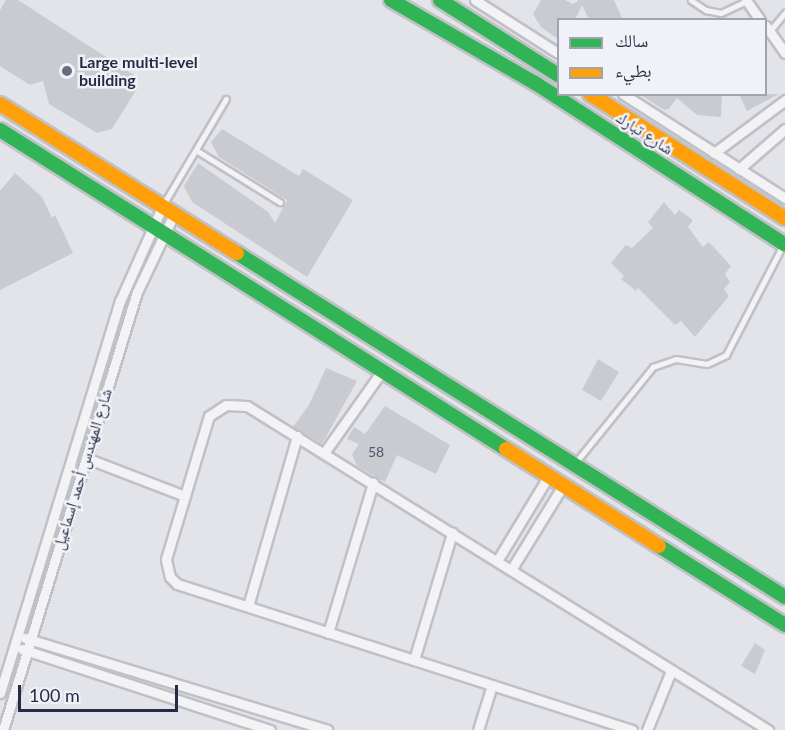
<!DOCTYPE html>
<html>
<head>
<meta charset="utf-8">
<style>
  body { margin:0 }
  #map { position:relative; width:785px; height:730px; overflow:hidden; background:#e3e4e9; font-family:Lato,"Noto Naskh Arabic",sans-serif }
  div>[style] { position:absolute }
  .building>* { inset:0; background:#cacbd1 }
  .roads { filter:drop-shadow(2px 0 #c0c1c7) drop-shadow(-2px 0 #c0c1c7) drop-shadow(0 2px #c0c1c7) drop-shadow(0 -2px #c0c1c7) }
  .lane>* { height:4.5px; margin:-2.25px; padding:0 2.25px; transform-origin:2.25px; border-radius:2.25px; background:#f3f3f5 }
  .street>* { height:9px; margin:-4.5px; padding:0 4.5px; transform-origin:4.5px; border-radius:4.5px; background:#f3f3f5 }
  .fast>* { height:14px; margin:-7px; padding:0 7px; transform-origin:7px; border-radius:7px; background:#30b455 }
  .slow>* { height:14px; margin:-7px; padding:0 7px; transform-origin:7px; border-radius:7px; background:#ff9f0a }
  .dots>* { width:16px; height:16px; translate:-50% -50%; box-sizing:border-box; border:3px solid #f1f2f8; border-radius:50% }
  span { translate:-50% -50%; white-space:nowrap; text-align:center; line-height:1.15; -webkit-text-stroke:5px #f1f2f8; paint-order:stroke }
  .number-label { font-size:14px; color:#52566a }
  .number-label span { -webkit-text-stroke-width:0 }
  .poi-label { font-size:16px; color:#272c45; font-weight:700 }
  .left { translate:0 -50%; text-align:left }
  .street-label { font-size:16px; color:#272c45 }
  .legend { position:absolute; left:557px; top:18px; width:210px; height:78px; box-sizing:border-box; background:#f1f2f8; border:2px solid #a0a3b0; margin:0; padding:8px 10px; list-style:none; font-size:18px; color:#272c45 }
  .legend li { display:flex; align-items:center; gap:12px; height:30px }
  .legend b { width:30px; border:2px solid #a0a3b0 }
  .scale { position:absolute; left:18px; top:685px; width:160px; height:27px; box-sizing:border-box; border:3px solid #272c45; border-top:0; padding-left:8px; font-size:18px; line-height:21px; white-space:nowrap; color:#272c45; -webkit-text-stroke:4px #f1f2f8; paint-order:stroke }
</style>
</head>
<body>
<div id="map">
  <div class="building">
    <i style="clip-path:polygon(6px 0,18px 0,134px 75px,136px 90px,112px 129px,97px 133px,49px 104px,43px 81px,30px 85px,0 66px,0 10px)"></i>
    <i style="clip-path:polygon(541px 0,565px 0,573px 4px,579px 0,614px 0,623px 20px,589px 20px,582px 5px,575px 20px,558px 20px,558px 39px,541px 27px,533px 14px)"></i>
    <i style="clip-path:polygon(639px 94px,722px 94px,721px 117px,697px 115px,677px 98px,669px 109px,664px 110px)"></i>
    <i style="clip-path:polygon(739px 94px,779px 94px,747px 111px)"></i>
    <i style="clip-path:polygon(222px 129px,299px 176px,303px 169px,353px 200px,307px 277px,192px 202px,184px 186px,198px 163px,268px 212px,275px 223px,287px 200px,219px 157px,211px 142px)"></i>
    <i style="clip-path:polygon(15px 173px,42px 197px,52px 218px,55px 215px,73px 253px,0 290px,0 191px)"></i>
    <i style="clip-path:polygon(664px 202px,675px 215px,679px 210px,693px 220px,688px 227px,703px 247px,709px 242px,731px 266px,725px 274px,730px 282px,724px 289px,729px 296px,695px 337px,681px 321px,675px 325px,638px 288px,636px 291px,621px 279px,624px 276px,611px 263px,626px 245px,632px 248px,653px 228px,648px 222px)"></i>
    <i style="clip-path:polygon(598px 359px,619px 372px,601px 401px,582px 390px)"></i>
    <i style="clip-path:polygon(326px 368px,357px 381px,322px 444px,293px 427px,309px 405px)"></i>
    <i style="clip-path:polygon(385px 406px,450px 445px,436px 474px,397px 455px,385px 482px,357px 466px,352px 454px,359px 444px,347px 439px,354px 427px,365px 434px)"></i>
    <i style="clip-path:polygon(755px 643px,765px 650px,755px 674px,741px 666px)"></i>
  </div>
  <div class="roads">
    <div class="lane">
      <i style="left:691px;top:0;width:18px;rotate:34deg"></i>
      <i style="left:706px;top:10px;width:15px;rotate:11deg"></i>
      <i style="left:721px;top:13px;width:29px;rotate:-25deg"></i>
      <i style="left:769px;top:32px;width:25px;rotate:-50deg"></i>
      <i style="left:196px;top:150px;width:99px;rotate:31.8deg"></i>
      <i style="left:163px;top:205px;width:123px;rotate:-59.3deg"></i>
      <i style="left:576px;top:462px;width:122px;rotate:-51deg"></i>
      <i style="left:653px;top:367px;width:24px;rotate:-19deg"></i>
      <i style="left:676px;top:359px;width:31px;rotate:9deg"></i>
      <i style="left:707px;top:364px;width:21px;rotate:-25deg"></i>
      <i style="left:726px;top:355px;width:122px;rotate:-62.6deg"></i>
    </div>
    <div class="street">
      <i style="left:475px;top:0;width:98px;rotate:32.6deg"></i>
      <i style="left:746px;top:0;width:24px;rotate:55deg"></i>
      <i style="left:766px;top:26px;width:33px;rotate:55deg"></i>
      <i style="left:623px;top:94px;width:193px;rotate:32.7deg"></i>
      <i style="left:714px;top:153px;width:89px;rotate:-36.7deg"></i>
      <i style="left:739px;top:169px;width:61px;rotate:-41deg"></i>
      <i style="left:324px;top:453px;width:100px;rotate:-54.7deg"></i>
      <i style="left:86px;top:458px;width:106px;rotate:21deg"></i>
      <i style="left:497px;top:561px;width:100px;rotate:-58.8deg"></i>
      <i style="left:511px;top:570px;width:101px;rotate:-58.4deg"></i>
      <i style="left:248px;top:606px;width:177px;rotate:-73.9deg"></i>
      <i style="left:328px;top:633px;width:157px;rotate:-73.3deg"></i>
      <i style="left:25px;top:638px;width:316px;rotate:16.9deg"></i>
      <i style="left:22px;top:649px;width:261px;rotate:18.1deg"></i>
      <i style="left:414px;top:660px;width:133px;rotate:-73.3deg"></i>
      <i style="left:0;top:693px;width:410px;rotate:-73deg"></i>
      <i style="left:120px;top:301px;width:105px;rotate:-65.9deg"></i>
      <i style="left:3px;top:730px;width:458px;rotate:-73deg"></i>
      <i style="left:137px;top:292px;width:89px;rotate:-64.6deg"></i>
      <i style="left:478px;top:730px;width:47px;rotate:-72.7deg"></i>
      <i style="left:632px;top:730px;width:478px;rotate:-162.2deg"></i>
      <i style="left:177px;top:584px;width:10px;rotate:-135deg"></i>
      <i style="left:170px;top:577px;width:18px;rotate:-103deg"></i>
      <i style="left:166px;top:559px;width:149px;rotate:-73.3deg"></i>
      <i style="left:209px;top:416px;width:20px;rotate:-33deg"></i>
      <i style="left:226px;top:405px;width:21px;rotate:3deg"></i>
      <i style="left:247px;top:406px;width:614px;rotate:31.88deg"></i>
      <i style="left:647px;top:730px;width:64px;rotate:-67.9deg"></i>
    </div>
    <div class="fast">
      <i style="left:391px;top:0;width:166px;rotate:30deg"></i>
      <i style="left:535px;top:83px;width:298px;rotate:32.9deg"></i>
      <i style="left:440px;top:0;width:140px;rotate:32.4deg"></i>
      <i style="left:0;top:130px;width:598px;rotate:32.23deg"></i>
      <i style="left:237px;top:253px;width:647px;rotate:32.12deg"></i>
      <i style="left:659px;top:546px;width:149px;rotate:32.1deg"></i>
    </div>
    <div class="slow">
      <i style="left:590px;top:94px;width:231px;rotate:32.5deg"></i>
      <i style="left:0;top:104px;width:280px;rotate:32.2deg"></i>
      <i style="left:506px;top:449px;width:181px;rotate:32.4deg"></i>
    </div>
  </div>
  <div class="dots">
    <i style="left:67px;top:71px;background:#696c7e"></i>
  </div>
  <div class="number-label">
    <span style="left:376px;top:452px">58</span>
  </div>
  <div class="poi-label">
    <span class="left" style="left:79px;top:71px">Large multi-level<br>building</span>
  </div>
  <div class="street-label">
    <span style="left:645px;top:133px;rotate:33deg">شارع تبارك</span>
    <span style="left:82px;top:469px;rotate:-73deg">شارع المهندس أحمد إسماعيل</span>
  </div>
  <ul class="legend">
  <li><b style="height:8px;background:#30b455"></b>سالك</li>
  <li><b style="height:8px;background:#ff9f0a"></b>بطيء</li>
  </ul>
  <div class="scale">100 m</div>
</div>
</body>
</html>
